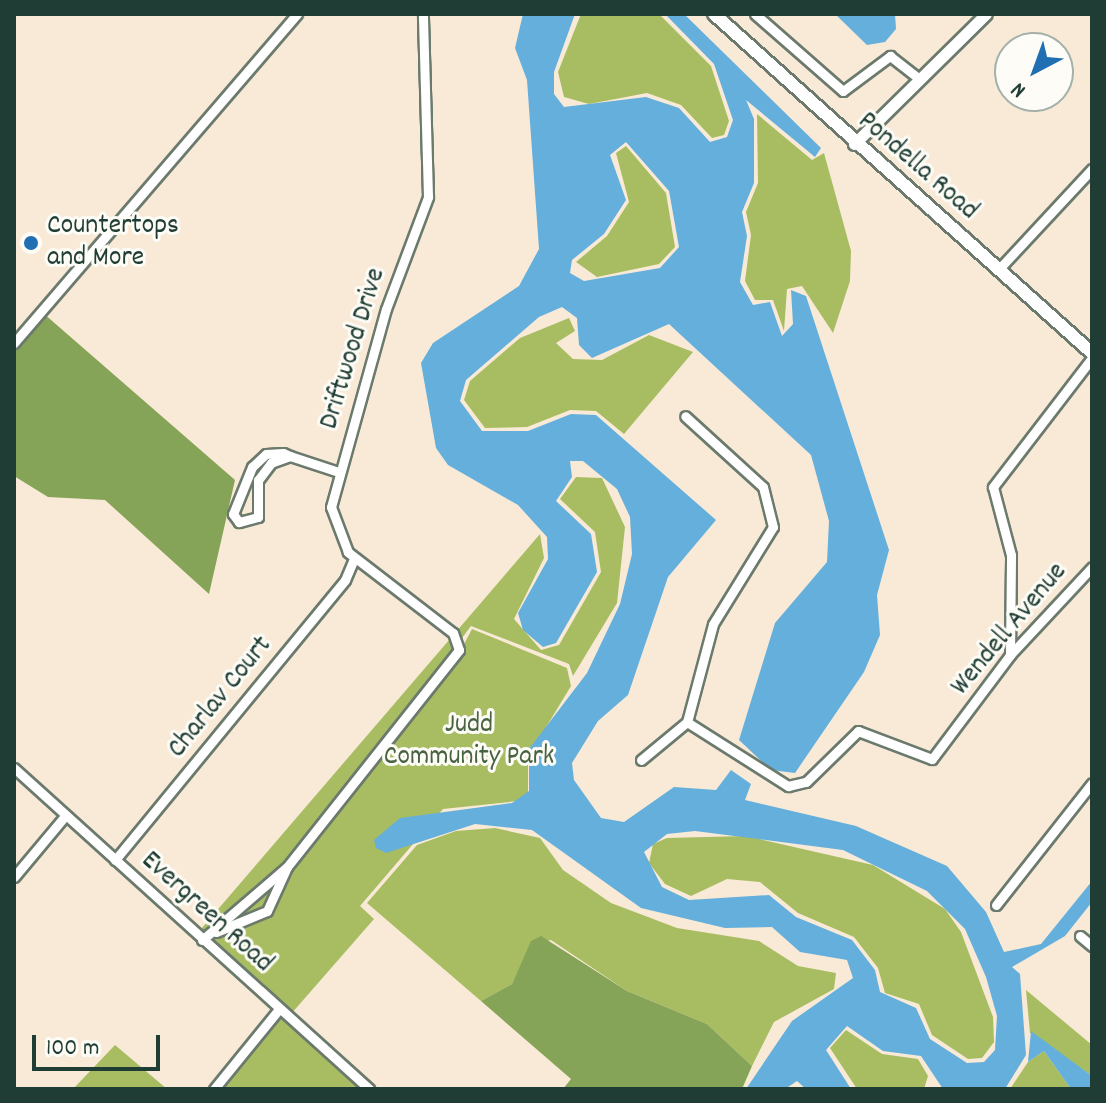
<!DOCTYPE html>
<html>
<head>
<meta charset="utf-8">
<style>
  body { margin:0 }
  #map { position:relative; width:1106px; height:1103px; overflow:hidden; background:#f8ead7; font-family:Dekko,sans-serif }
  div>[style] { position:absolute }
  .green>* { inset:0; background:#a8bd61 }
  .forest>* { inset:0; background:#86a457 }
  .water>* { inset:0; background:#64afdc }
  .roads { filter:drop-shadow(2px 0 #6b7a6d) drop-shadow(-2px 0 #6b7a6d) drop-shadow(0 2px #6b7a6d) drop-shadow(0 -2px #6b7a6d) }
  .minor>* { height:9px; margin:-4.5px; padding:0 4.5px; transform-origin:4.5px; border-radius:4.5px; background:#fff }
  .tertiary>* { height:11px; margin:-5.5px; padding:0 5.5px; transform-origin:5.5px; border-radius:5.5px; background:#fff }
  .secondary>* { height:12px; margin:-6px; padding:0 6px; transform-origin:6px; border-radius:6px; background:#fff }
  .dots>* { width:22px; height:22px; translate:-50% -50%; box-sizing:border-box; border:4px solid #fdfcf7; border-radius:50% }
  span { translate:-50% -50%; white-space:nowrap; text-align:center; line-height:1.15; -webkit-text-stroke:6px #fdfcf7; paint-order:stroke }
  .street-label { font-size:28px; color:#1f3d34 }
  .poi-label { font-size:28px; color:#1f3d34 }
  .left { translate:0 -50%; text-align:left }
  .park-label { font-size:28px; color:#486342 }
  .frame { position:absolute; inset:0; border:16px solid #1f3d34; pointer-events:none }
  .north { position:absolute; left:994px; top:32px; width:80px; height:80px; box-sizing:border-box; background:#fdfcf7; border:2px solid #a4b0a9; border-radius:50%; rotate:221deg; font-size:22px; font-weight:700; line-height:32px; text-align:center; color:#1f3d34 }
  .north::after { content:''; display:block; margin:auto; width:28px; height:36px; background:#1f6fb2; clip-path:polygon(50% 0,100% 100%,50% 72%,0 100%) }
  .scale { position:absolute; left:32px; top:1035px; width:128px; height:36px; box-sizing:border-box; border:4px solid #1f3d34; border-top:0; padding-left:10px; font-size:24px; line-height:28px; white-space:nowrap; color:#1f3d34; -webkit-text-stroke:6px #fdfcf7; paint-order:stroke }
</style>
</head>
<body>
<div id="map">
  <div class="green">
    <i style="clip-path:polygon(581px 14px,659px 14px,711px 66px,729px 121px,724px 135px,712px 138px,681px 105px,647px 93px,589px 104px,564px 97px,558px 72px)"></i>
    <i style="clip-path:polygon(757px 114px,812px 160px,824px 153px,851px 251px,850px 281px,833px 333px,802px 286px,787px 289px,784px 331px,773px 300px,755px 300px,745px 281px,751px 235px,746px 212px,758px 183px)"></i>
    <i style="clip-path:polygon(626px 146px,666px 193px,675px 247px,659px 264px,597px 277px,576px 262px,607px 236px,629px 202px,616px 153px)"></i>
    <i style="clip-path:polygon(569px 318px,575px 331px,556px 343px,573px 359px,602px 360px,649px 335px,693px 352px,624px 434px,596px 411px,570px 410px,527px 427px,485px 428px,464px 400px,470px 381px,520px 338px)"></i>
    <i style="clip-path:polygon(576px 477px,602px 478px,625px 527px,617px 603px,573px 676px,569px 664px,471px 626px,297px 858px,209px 940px,365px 1089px,209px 1089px,274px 1009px,195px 936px,540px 534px,544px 558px,514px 619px,541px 650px,559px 645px,601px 572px,595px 532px,560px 499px)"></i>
    <i style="clip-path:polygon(472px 629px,567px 668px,571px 686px,528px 757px,528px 800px,443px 809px,360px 906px,374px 919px,291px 1014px,213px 941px,299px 861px,453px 665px)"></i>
    <i style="clip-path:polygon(495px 828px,540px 838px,563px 870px,611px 903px,677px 928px,759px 941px,798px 966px,836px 973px,834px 989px,774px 1022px,752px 1066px,707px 1024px,627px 991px,551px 940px,530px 946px,512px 984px,481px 1001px,367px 903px,417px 845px,456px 831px)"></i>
    <i style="clip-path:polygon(746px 836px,873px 865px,945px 909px,961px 932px,993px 1017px,994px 1042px,982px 1058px,968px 1059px,932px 1035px,919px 1004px,885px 993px,878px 968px,854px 937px,798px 913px,760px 882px,727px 879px,691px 896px,665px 884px,649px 863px,653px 844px,667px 838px)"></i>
    <i style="clip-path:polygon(1026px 990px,1092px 1045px,1092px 1076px,1030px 1033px)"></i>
    <i style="clip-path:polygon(846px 1030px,882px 1054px,918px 1059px,928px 1076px,924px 1089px,857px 1089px,830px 1048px)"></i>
    <i style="clip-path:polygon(115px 1045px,167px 1089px,73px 1089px)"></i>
    <i style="clip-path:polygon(1044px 1051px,1071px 1089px,1010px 1089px,1028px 1062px)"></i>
  </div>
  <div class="forest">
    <i style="clip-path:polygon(43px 313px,235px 480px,209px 594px,105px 500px,48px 497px,14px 476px,14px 343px)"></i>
    <i style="clip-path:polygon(541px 936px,627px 991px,707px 1024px,752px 1066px,742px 1089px,563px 1089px,571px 1079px,481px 1001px,512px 984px,531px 941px)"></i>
  </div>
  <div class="water">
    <i style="clip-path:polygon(evenodd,523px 14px,575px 14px,554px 72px,554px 94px,564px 107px,646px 97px,679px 108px,710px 142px,727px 137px,733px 120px,714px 64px,665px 14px,684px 14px,821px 148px,815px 157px,746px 100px,754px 119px,754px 183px,742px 212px,747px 236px,740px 282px,753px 305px,770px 302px,782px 336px,793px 324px,791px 290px,806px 296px,889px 550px,877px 595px,880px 635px,864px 672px,795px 773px,771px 770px,739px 740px,775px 623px,827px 562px,829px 521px,811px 455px,669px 324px,592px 358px,579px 345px,577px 318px,562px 307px,539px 317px,466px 380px,460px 401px,482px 431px,528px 431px,571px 414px,596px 415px,716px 520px,668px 577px,628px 695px,598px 721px,572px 763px,574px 780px,601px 818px,624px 822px,674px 787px,716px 790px,731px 770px,751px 784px,745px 800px,856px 826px,947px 866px,986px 912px,1004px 952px,1041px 944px,1092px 881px,1092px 902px,1065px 936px,1012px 967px,1020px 974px,1026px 1055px,1005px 1089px,943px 1089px,921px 1056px,883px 1051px,847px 1026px,826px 1050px,851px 1089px,806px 1089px,797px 1081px,785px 1089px,746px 1089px,792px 1021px,853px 978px,847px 960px,800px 952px,772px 927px,725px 928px,641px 908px,532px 830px,475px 824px,386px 853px,376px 848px,374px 840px,400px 818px,512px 803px,529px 791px,529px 749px,587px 673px,620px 604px,632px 554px,630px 517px,617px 489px,583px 461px,570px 461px,572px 477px,556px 501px,591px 534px,597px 572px,556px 643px,543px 647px,523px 630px,518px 613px,548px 559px,547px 537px,518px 505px,448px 465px,436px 448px,421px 363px,433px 343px,519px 286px,539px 249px,527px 80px,515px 48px,523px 14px,626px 142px,669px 191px,679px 247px,660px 268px,584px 281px,570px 273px,572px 260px,604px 234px,626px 200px,610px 155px,626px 142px,523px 14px,695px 831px,843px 850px,927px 891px,965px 929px,986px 977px,997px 1016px,995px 1050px,984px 1062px,967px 1063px,930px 1039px,916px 1008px,880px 992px,875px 970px,852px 940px,796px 917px,769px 895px,689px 900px,662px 887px,644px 852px,667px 834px,695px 831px)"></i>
    <i style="clip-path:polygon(835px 14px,895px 14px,896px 29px,885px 42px,867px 45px)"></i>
    <i style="clip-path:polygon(1031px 1031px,1092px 1076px,1092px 1089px,1071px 1089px,1044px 1051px,1028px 1062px)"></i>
  </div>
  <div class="roads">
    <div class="minor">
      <i style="left:755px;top:14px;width:117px;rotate:41.2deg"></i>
      <i style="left:843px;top:91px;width:59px;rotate:-36.7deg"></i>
      <i style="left:890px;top:56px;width:37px;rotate:38deg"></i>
      <i style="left:998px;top:270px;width:138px;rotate:-47.1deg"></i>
      <i style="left:14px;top:343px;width:434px;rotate:-49.3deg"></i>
      <i style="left:283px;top:453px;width:8px;rotate:23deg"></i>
      <i style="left:290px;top:456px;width:20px;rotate:160deg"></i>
      <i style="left:271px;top:463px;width:21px;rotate:127deg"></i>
      <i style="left:258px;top:480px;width:37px;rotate:90deg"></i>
      <i style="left:258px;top:517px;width:20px;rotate:165deg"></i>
      <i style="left:239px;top:522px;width:10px;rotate:-127deg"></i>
      <i style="left:233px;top:514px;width:51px;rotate:-68deg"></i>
      <i style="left:252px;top:467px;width:19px;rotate:-43deg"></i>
      <i style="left:266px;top:454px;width:17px;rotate:-3deg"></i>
      <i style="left:290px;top:456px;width:52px;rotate:18.1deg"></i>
      <i style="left:1010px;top:655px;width:100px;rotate:-89.4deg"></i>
      <i style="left:1011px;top:555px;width:70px;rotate:-104.8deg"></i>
      <i style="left:993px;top:487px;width:163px;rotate:-52.5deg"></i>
      <i style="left:687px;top:722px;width:120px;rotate:32.4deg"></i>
      <i style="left:788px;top:786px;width:18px;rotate:-13deg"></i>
      <i style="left:806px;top:782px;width:73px;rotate:-44.4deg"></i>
      <i style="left:858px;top:731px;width:79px;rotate:20.7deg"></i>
      <i style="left:932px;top:759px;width:130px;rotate:-53.1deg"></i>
      <i style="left:1010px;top:655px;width:120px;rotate:-47deg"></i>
      <i style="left:641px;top:760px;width:60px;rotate:-39.6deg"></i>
      <i style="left:687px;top:722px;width:101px;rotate:-75.1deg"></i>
      <i style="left:713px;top:624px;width:114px;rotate:-58.3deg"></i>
      <i style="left:773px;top:527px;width:41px;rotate:-104deg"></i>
      <i style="left:763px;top:487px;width:105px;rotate:-137.7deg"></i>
      <i style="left:14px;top:768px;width:479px;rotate:42.1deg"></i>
      <i style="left:115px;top:860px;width:362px;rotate:-50.6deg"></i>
      <i style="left:345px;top:580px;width:23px;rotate:-67deg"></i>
      <i style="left:14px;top:877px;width:80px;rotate:-50.1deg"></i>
      <i style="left:996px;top:905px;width:155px;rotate:-51.8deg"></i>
      <i style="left:216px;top:932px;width:55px;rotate:-22.4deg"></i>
      <i style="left:267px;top:911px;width:48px;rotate:-65.6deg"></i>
      <i style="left:1080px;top:936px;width:16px;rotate:40deg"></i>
      <i style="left:202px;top:940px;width:112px;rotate:-40.7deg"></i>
      <i style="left:287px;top:867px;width:277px;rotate:-51.6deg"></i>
      <i style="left:459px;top:650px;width:18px;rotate:-109deg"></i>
      <i style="left:453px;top:633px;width:133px;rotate:-142.4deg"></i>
      <i style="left:348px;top:552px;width:48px;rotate:-110.7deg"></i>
      <i style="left:331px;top:507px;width:205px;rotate:-74.5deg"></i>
      <i style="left:386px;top:309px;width:120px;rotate:-69.4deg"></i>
      <i style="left:428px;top:197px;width:183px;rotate:-91.6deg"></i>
      <i style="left:214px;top:1089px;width:103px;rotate:-50.9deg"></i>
    </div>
    <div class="tertiary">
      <i style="left:854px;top:144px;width:185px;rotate:-44.6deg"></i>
    </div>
    <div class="secondary">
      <i style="left:714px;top:14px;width:508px;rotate:41.89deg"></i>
    </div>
  </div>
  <div class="dots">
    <i style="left:31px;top:243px;background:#1f6fb2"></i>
  </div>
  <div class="street-label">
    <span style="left:917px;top:167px;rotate:41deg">Pondella Road</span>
    <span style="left:354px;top:349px;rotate:-73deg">Driftwood Drive</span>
    <span style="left:1010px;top:630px;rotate:-50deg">Wendell Avenue</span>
    <span style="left:221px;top:698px;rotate:-51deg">Charlav Court</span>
    <span style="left:206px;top:913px;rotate:42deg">Evergreen Road</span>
  </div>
  <div class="poi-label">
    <span class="left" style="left:47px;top:243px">Countertops<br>and More</span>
  </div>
  <div class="park-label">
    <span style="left:469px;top:742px">Judd<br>Community Park</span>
  </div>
  <div class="frame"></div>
  <div class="north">N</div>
  <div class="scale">100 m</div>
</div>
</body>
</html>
